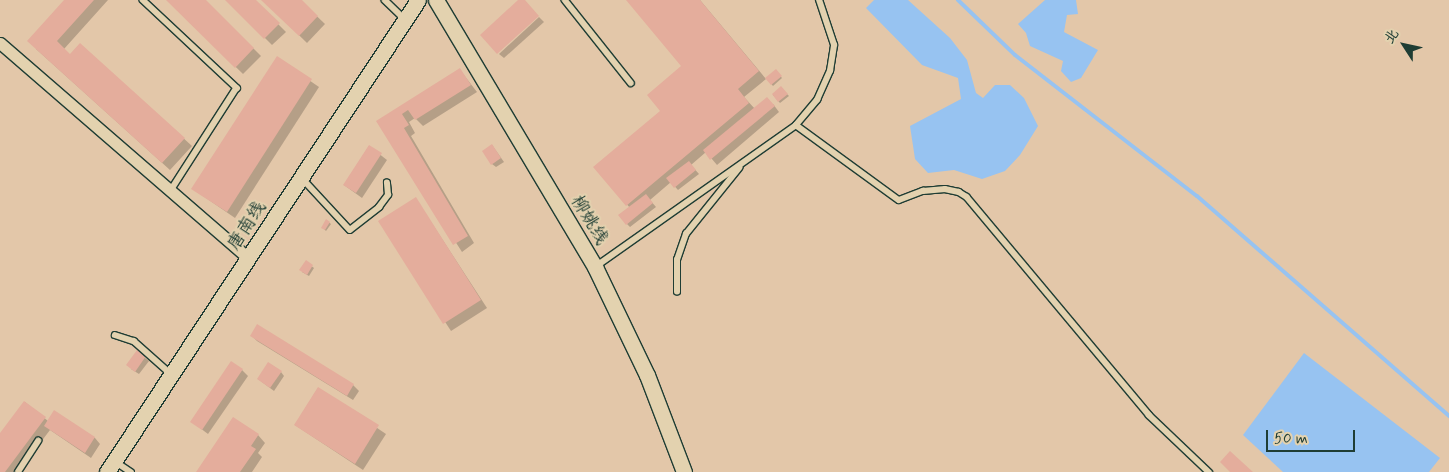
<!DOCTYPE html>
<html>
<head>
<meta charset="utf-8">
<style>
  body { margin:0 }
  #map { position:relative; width:1449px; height:472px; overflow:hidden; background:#e3c7a9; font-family:Mynerve,"LXGW WenKai TC",sans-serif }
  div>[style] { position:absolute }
  .water>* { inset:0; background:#97c3f1 }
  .shadow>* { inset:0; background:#0003 }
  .stream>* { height:4px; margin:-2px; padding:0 2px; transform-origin:2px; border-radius:2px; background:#97c3f1 }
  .building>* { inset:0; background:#e4ad9c }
  .roads { filter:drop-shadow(1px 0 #1f3d34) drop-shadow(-1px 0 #1f3d34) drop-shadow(0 1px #1f3d34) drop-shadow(0 -1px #1f3d34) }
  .lane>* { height:5.5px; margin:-2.75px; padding:0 2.75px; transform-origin:2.75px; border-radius:2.75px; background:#e3d2af }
  .street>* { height:11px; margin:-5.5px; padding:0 5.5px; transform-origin:5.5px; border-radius:5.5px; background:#e3d2af }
  .secondary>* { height:15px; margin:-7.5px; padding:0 7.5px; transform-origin:7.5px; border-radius:7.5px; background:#e3d2af }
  span { translate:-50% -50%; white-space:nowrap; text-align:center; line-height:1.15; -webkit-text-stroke:4px #e3d2af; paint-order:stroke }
  .street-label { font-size:18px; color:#1f3d34 }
  .north { position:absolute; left:1379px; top:20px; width:50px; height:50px; -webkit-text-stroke:4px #e3d2af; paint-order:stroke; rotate:305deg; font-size:14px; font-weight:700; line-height:20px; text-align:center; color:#1f3d34 }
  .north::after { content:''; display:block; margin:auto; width:18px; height:22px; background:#1f3d34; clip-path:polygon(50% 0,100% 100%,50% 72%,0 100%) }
  .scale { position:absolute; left:1266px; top:430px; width:89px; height:22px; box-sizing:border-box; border:2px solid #1f3d34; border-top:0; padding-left:6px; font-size:15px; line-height:18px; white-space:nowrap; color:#1f3d34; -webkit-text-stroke:4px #e3d2af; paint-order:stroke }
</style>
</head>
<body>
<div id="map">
  <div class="water">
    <i style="clip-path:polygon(874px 0,908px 0,950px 38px,967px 60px,976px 93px,983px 98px,995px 85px,1010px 85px,1024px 98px,1038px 126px,1020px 155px,1005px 171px,982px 179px,954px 170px,928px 173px,915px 159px,910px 126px,961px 99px,958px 78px,922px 65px,866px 8px)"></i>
    <i style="clip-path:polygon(1045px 0,1076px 0,1078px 14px,1067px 15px,1064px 32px,1098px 50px,1081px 78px,1071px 82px,1061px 71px,1063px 61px,1030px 46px,1026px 33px,1018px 24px)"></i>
    <i style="clip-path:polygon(1304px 353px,1440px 458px,1429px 472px,1283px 472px,1243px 435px)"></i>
  </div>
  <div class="shadow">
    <i style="clip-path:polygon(66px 0,108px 0,64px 49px,70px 55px,80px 44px,192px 146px,170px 170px,36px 49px)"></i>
    <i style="clip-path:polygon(167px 0,204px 0,261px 56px,243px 74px)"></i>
    <i style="clip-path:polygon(227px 0,254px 0,286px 32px,272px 45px)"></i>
    <i style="clip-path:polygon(263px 0,300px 0,325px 24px,307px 43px)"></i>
    <i style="clip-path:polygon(627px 0,700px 0,766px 79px,744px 97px,755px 109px,773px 104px,779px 112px,717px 165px,706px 152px,691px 165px,699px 174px,678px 190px,671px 182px,650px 200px,656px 207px,630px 227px,627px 224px,630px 208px,595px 167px,662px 111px,683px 66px)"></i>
    <i style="clip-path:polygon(539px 17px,544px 22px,504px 58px,499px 54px)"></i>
    <i style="clip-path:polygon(277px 58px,319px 87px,235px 218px,193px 189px)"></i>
    <i style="clip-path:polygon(460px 70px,477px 92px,423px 126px,415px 118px,409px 122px,415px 133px,411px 136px,474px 243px,462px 252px,378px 121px)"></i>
    <i style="clip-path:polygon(776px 71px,782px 78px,773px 86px,767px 79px)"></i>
    <i style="clip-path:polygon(781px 88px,789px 96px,780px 103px,773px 95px)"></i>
    <i style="clip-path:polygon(492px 145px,504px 162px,496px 167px,492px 164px)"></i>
    <i style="clip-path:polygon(369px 146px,387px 160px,362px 198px,344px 185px)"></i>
    <i style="clip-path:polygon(416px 199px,487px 308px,451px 331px,380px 222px)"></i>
    <i style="clip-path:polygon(327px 221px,331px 224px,326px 231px,324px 229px)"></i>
    <i style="clip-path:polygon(306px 262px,314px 268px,309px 276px,302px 272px)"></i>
    <i style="clip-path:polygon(258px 326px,353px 385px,359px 391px,353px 400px,257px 341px,252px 336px)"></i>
    <i style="clip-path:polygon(137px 352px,149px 361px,139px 374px,131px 369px)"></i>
    <i style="clip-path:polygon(242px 370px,248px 376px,208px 434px,192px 422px)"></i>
    <i style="clip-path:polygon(281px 372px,284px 376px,274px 391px,258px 379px)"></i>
    <i style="clip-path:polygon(318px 388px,386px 434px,363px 470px,295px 425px)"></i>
    <i style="clip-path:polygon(25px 402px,48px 421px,54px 412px,95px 438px,100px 444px,91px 458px,50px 430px,18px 472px,0 472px,0 435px)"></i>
    <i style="clip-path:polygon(258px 435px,265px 443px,258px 453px,262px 457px,252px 472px,198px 472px)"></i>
  </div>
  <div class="stream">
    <i style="left:958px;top:0;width:79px;rotate:44deg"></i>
    <i style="left:1015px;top:55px;width:230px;rotate:37.8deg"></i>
    <i style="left:1197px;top:196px;width:335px;rotate:41.1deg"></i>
  </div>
  <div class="building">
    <i style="clip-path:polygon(64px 0,94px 0,57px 41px,70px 54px,80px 43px,185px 138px,162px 163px,27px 41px)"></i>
    <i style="clip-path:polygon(166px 0,206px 0,254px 48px,235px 68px)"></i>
    <i style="clip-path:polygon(225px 0,256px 0,280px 23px,264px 39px)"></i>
    <i style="clip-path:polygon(261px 0,302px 0,318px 16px,299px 36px)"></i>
    <i style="clip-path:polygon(518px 0,525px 0,539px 16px,497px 54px,480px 35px)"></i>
    <i style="clip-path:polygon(626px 0,700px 0,759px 71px,738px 89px,749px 103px,626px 206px,593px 167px,660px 111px,647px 95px,681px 66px)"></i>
    <i style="clip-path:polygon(277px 56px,312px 79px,227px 212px,191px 189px)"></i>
    <i style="clip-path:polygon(460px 68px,471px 85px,415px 120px,408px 110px,402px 114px,409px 125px,404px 128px,468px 236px,453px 245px,376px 121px)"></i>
    <i style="clip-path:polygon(776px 69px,782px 76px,771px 85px,765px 78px)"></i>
    <i style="clip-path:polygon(781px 86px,788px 94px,778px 102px,772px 94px)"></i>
    <i style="clip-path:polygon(767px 97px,775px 106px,710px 160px,703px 150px)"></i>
    <i style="clip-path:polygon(492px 144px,501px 158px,491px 165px,482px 151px)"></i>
    <i style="clip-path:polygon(369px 145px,382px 153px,356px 193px,343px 185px)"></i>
    <i style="clip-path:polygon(689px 161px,696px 170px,674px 188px,666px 178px)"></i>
    <i style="clip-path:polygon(646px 194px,653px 203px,626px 225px,618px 215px)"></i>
    <i style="clip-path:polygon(416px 197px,481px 300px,443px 324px,378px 221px)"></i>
    <i style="clip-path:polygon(326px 219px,330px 222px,325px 230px,321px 228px)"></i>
    <i style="clip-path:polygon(306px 260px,313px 265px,307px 275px,299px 270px)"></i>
    <i style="clip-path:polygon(257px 324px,354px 384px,347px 396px,250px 336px)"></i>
    <i style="clip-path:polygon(137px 350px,146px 356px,135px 372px,126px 365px)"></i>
    <i style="clip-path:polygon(231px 361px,243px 369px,202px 430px,190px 422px)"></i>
    <i style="clip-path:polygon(268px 362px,282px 371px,270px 388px,257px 379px)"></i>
    <i style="clip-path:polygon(318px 387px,379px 425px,355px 464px,294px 425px)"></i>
    <i style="clip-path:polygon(24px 401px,46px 417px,5px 472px,0 472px,0 433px)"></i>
    <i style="clip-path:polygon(54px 410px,95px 437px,85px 453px,44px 426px)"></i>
    <i style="clip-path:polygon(233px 417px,259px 434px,251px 446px,256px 449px,240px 472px,196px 472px)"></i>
    <i style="clip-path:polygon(1230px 451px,1253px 472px,1230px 472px,1220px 462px)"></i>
  </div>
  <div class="roads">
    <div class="lane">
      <i style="left:143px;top:0;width:129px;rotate:43.1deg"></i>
      <i style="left:237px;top:88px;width:122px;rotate:122.7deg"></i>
      <i style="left:385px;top:0;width:28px;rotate:44deg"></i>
      <i style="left:565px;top:0;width:106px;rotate:51.5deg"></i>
      <i style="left:796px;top:125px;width:127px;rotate:36.1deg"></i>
      <i style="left:899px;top:200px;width:26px;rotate:-21deg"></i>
      <i style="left:923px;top:191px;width:22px;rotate:-5deg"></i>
      <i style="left:945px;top:189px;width:14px;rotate:12deg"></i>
      <i style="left:959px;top:192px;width:9px;rotate:32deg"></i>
      <i style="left:967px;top:197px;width:284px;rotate:50.1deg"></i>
      <i style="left:1149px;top:415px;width:83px;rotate:43.5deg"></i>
      <i style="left:303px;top:179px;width:69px;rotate:47.3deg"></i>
      <i style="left:350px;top:230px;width:37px;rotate:-38deg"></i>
      <i style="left:379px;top:207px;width:15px;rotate:-53deg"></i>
      <i style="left:388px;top:195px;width:12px;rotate:-95deg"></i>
      <i style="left:595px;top:267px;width:246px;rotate:-35.2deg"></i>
      <i style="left:796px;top:125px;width:33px;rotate:-50deg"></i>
      <i style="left:817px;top:100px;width:32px;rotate:-66deg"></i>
      <i style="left:830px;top:71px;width:26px;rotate:-81deg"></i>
      <i style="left:834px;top:45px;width:47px;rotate:-108.4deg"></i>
      <i style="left:677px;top:292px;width:32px;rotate:-90deg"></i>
      <i style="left:677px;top:260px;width:28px;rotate:-71deg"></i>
      <i style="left:686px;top:234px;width:85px;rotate:-51.2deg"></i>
      <i style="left:115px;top:335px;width:20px;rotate:18deg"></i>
      <i style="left:134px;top:341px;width:50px;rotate:41.7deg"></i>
      <i style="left:116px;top:462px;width:18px;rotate:34deg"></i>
      <i style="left:18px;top:472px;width:37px;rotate:-57deg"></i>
    </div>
    <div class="street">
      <i style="left:0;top:43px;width:328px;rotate:40.9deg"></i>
    </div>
    <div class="secondary">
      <i style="left:436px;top:0;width:311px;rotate:59.2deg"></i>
      <i style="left:595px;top:267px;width:120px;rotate:64.3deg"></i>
      <i style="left:647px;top:375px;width:104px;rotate:69.1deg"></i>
      <i style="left:107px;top:472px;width:565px;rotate:-56.62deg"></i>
    </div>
  </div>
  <div class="street-label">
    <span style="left:589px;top:220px;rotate:59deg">柳姚线</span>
    <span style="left:247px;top:226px;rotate:-57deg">唐南线</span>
  </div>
  <div class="north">北</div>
  <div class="scale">50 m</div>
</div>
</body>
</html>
